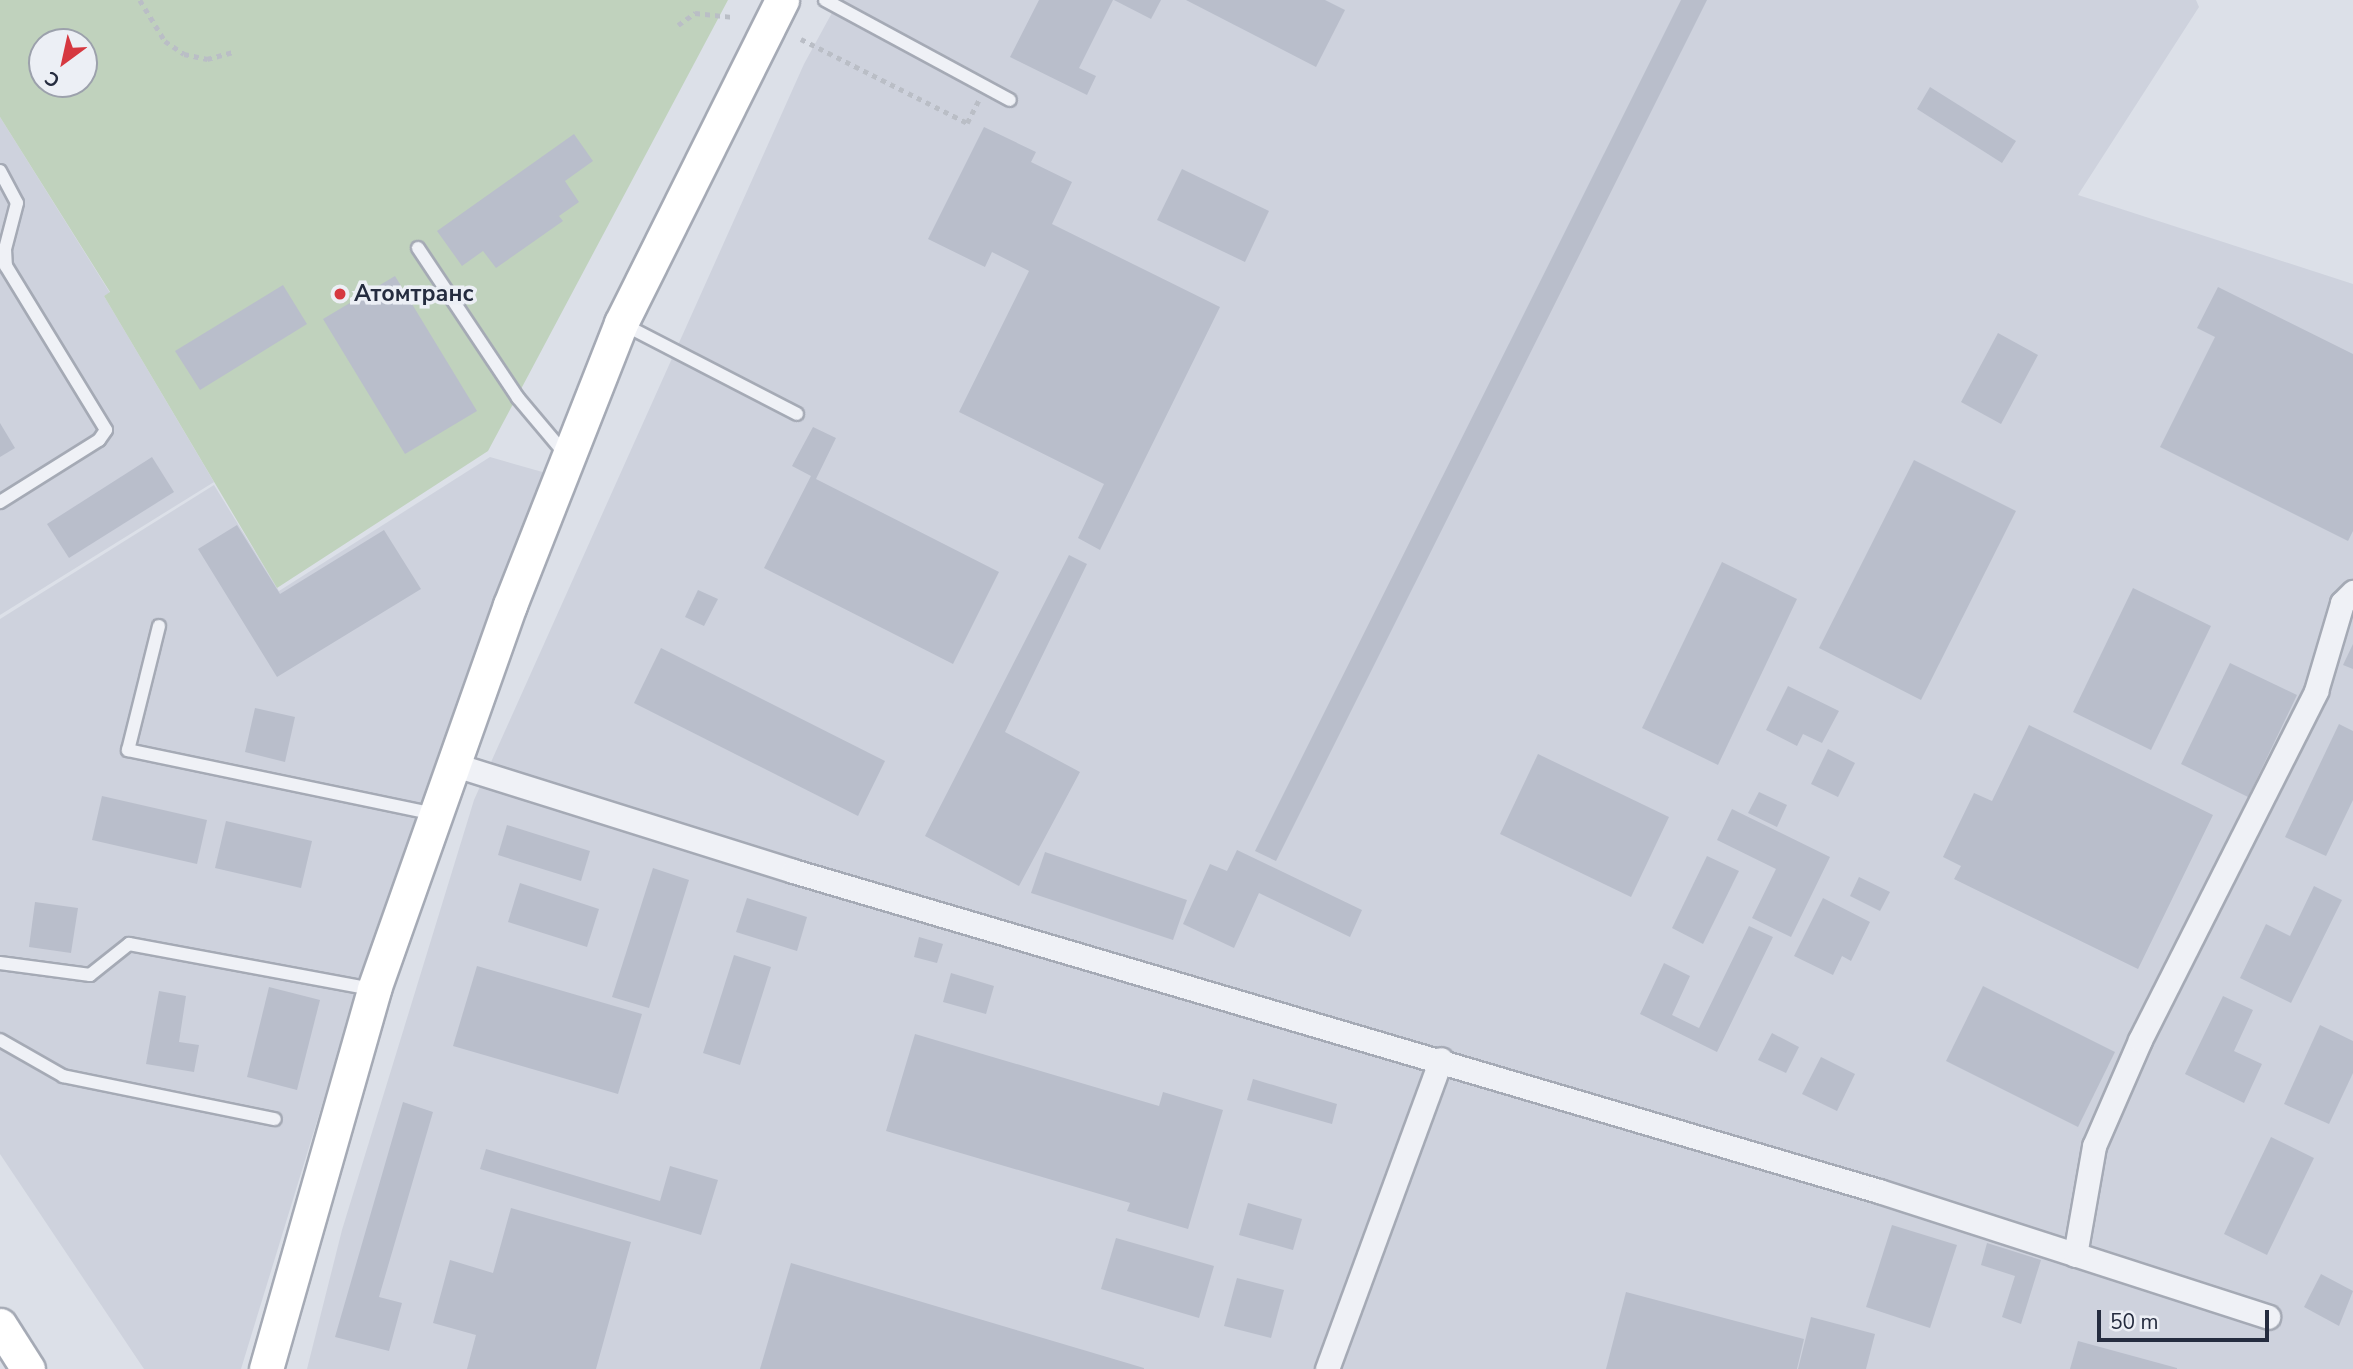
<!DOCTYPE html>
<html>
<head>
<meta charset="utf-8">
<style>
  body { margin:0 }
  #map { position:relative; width:2353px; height:1369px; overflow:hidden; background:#dce0e8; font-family:"Nunito Sans",sans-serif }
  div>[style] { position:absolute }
  .built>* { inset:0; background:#ced2dd }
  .green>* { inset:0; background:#c0d2bd }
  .building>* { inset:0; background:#b9becb }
  .path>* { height:4.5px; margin-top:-2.25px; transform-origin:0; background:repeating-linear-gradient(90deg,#babec6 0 5px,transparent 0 10px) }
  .roads { filter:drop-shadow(2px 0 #a5aab5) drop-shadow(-2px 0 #a5aab5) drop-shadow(0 2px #a5aab5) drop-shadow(0 -2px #a5aab5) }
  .lane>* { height:12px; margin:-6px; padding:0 6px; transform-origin:6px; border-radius:6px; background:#eff1f6 }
  .street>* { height:23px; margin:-11.5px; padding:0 11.5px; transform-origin:11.5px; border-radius:11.5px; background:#eff1f6 }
  .secondary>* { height:33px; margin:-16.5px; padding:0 16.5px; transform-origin:16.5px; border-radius:16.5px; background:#fff }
  .dots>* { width:19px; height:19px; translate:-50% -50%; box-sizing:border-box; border:4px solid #eceff5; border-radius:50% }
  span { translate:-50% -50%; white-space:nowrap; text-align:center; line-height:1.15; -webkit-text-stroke:7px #eceff5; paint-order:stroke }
  .poi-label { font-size:23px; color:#252c3f; font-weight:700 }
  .left { translate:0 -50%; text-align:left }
  .north { position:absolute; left:28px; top:28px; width:70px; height:70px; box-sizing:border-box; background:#eceff5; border:2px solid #9ca1ac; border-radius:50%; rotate:213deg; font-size:19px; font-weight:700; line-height:28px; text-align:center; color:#252c3f }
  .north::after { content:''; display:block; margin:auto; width:24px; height:32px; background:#d63840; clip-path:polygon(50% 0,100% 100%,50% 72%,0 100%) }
  .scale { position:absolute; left:2097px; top:1310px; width:172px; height:32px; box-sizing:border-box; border:4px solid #252c3f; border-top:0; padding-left:9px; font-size:21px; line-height:24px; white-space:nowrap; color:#252c3f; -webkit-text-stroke:5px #eceff5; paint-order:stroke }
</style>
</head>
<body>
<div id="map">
  <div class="built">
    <i style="clip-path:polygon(839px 0,2196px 0,2199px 7px,2078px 195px,2353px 284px,2353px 1369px,307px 1369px,342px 1230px,474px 800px,804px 64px)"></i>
    <i style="clip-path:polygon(0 117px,110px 293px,104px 296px,214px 482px,0 615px)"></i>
    <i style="clip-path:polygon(490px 457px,546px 473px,344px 1033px,241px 1369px,144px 1369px,0 1154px,0 619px,214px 485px,279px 591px)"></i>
  </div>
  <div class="green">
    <i style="clip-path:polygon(evenodd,0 0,728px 0,488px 451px,277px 588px,104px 296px,110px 292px,0 117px,0 0,42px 42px,84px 42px,84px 84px,42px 84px,42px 42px)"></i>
  </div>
  <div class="building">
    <i style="clip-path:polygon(1039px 0,1113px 0,1079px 68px,1096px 76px,1087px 95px,1010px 57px)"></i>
    <i style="clip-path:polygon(1114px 0,1161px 0,1151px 19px)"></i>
    <i style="clip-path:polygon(1186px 0,1325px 0,1345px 10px,1316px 67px)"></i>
    <i style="clip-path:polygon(1681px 0,1707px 0,1276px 861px,1255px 851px)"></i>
    <i style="clip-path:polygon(1930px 87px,2016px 141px,2002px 163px,1917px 109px)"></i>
    <i style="clip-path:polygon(984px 127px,1036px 152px,1031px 162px,1072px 182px,1052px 224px,1220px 307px,1100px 550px,1078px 538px,1104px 484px,959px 412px,1029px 271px,992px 252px,985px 267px,928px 239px)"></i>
    <i style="clip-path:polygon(574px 134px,593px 161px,565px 181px,579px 202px,559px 216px,563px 221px,496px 268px,483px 251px,462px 266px,437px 231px)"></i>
    <i style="clip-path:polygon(1182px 169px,1269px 211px,1245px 262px,1157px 220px)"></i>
    <i style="clip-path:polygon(395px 276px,477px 411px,405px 454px,323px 319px)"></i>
    <i style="clip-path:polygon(283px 285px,307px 324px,200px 390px,175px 351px)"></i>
    <i style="clip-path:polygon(2218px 287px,2353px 354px,2353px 531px,2348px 541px,2160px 447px,2215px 337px,2197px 328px)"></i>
    <i style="clip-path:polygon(1998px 333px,2038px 355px,2001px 424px,1961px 402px)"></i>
    <i style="clip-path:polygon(0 423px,15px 448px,0 457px)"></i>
    <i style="clip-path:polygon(813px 427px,836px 438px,816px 479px,999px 572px,953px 664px,764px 568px,811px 476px,792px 466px)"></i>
    <i style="clip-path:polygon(152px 457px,174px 492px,69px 558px,47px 524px)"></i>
    <i style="clip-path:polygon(1914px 460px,2016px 511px,1921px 700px,1819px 648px)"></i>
    <i style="clip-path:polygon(237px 525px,280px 594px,384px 530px,421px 589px,277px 677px,198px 549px)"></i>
    <i style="clip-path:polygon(1069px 555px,1087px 564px,1005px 732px,1080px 772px,1019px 886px,925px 836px)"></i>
    <i style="clip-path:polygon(1722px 562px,1797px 599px,1718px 765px,1642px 728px)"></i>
    <i style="clip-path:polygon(2133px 588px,2211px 626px,2151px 750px,2073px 712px)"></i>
    <i style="clip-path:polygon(698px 590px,718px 599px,704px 626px,685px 617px)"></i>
    <i style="clip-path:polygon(2353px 644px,2353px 669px,2343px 665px)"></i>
    <i style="clip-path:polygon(661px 648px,885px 761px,858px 816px,634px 703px)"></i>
    <i style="clip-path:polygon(2230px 663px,2297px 695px,2248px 797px,2181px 764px)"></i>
    <i style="clip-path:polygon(1788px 686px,1839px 711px,1822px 743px,1803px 734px,1797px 746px,1766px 730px)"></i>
    <i style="clip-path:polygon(255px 708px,295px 717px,285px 762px,245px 752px)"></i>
    <i style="clip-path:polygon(2339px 724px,2353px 731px,2353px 800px,2326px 856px,2285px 837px)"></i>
    <i style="clip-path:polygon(2029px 725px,2213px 815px,2138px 969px,1954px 879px,1961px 866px,1943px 857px,1974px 793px,1992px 801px)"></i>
    <i style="clip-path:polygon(1828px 749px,1855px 763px,1838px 797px,1811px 784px)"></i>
    <i style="clip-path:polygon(1538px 754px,1669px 817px,1631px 897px,1500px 834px)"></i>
    <i style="clip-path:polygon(1759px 792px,1787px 805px,1777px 827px,1748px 813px)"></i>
    <i style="clip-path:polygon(102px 796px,207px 820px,197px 864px,92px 840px)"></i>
    <i style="clip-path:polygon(1732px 809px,1830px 857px,1791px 937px,1752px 918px,1776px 869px,1717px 840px)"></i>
    <i style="clip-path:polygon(226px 821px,312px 841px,301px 888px,215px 868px)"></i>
    <i style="clip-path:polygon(507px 825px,590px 851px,581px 881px,498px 855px)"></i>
    <i style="clip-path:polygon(1237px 850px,1362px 910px,1350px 937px,1259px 893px,1234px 948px,1183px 924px,1210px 864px,1227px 871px)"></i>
    <i style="clip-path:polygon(1045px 852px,1187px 900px,1173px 940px,1031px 893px)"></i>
    <i style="clip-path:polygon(1707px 856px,1739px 871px,1703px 944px,1672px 928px)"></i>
    <i style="clip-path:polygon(653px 868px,689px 880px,649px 1008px,612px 997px)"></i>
    <i style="clip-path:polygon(1859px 877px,1890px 892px,1880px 911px,1850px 896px)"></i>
    <i style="clip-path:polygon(520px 883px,599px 909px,587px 947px,508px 922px)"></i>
    <i style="clip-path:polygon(2314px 886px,2342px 900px,2291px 1003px,2240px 978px,2266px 924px,2290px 936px)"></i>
    <i style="clip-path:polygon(747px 898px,807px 917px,797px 951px,736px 932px)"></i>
    <i style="clip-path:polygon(1823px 898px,1870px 922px,1851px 961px,1842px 956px,1833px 975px,1794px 956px)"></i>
    <i style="clip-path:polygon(35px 902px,78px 908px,71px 953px,29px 947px)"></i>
    <i style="clip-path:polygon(1749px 926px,1773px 937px,1717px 1052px,1640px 1014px,1664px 963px,1690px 976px,1672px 1015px,1699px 1028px)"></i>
    <i style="clip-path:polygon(919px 937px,943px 944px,937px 963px,914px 957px)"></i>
    <i style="clip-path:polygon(734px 955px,771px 967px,740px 1065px,703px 1053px)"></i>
    <i style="clip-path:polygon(477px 966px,642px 1014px,618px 1094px,453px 1046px)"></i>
    <i style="clip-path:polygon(951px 973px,994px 986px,986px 1014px,943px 1002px)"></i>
    <i style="clip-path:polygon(1983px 986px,2115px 1052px,2078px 1127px,1946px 1061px)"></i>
    <i style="clip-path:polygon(269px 987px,320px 1000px,297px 1090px,247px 1077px)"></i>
    <i style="clip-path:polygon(159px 991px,186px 996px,179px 1042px,199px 1045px,194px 1072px,146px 1064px)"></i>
    <i style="clip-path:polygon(2223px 996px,2253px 1010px,2234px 1051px,2262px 1064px,2244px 1103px,2185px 1074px)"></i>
    <i style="clip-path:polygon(2320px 1025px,2353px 1041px,2353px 1073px,2329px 1124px,2284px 1104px)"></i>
    <i style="clip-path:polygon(1772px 1033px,1799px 1047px,1786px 1073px,1758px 1060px)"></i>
    <i style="clip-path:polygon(915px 1034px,1159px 1106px,1163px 1092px,1223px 1110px,1188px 1229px,1127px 1211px,1130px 1203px,886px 1131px)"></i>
    <i style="clip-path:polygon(1821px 1057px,1855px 1074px,1837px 1111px,1802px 1094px)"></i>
    <i style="clip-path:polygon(1253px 1079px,1337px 1104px,1332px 1124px,1247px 1100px)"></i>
    <i style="clip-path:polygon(403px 1102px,433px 1112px,379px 1297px,402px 1303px,389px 1351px,335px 1337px)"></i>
    <i style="clip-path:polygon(2271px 1137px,2314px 1158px,2267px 1255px,2224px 1234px)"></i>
    <i style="clip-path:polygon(486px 1149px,660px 1201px,670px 1166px,718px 1180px,701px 1235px,480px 1169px)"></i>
    <i style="clip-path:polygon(1248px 1203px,1302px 1219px,1293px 1250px,1239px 1235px)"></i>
    <i style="clip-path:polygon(511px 1208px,631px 1242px,596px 1369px,467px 1369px,476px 1335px,433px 1323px,450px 1260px,493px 1273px)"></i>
    <i style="clip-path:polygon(1892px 1225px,1957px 1245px,1930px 1328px,1866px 1307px)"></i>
    <i style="clip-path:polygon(1116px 1238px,1214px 1266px,1199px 1318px,1101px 1289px)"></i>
    <i style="clip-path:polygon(1987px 1243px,2041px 1260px,2021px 1324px,2002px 1317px,2015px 1276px,1981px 1265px)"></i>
    <i style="clip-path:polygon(791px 1263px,1144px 1368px,1144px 1369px,760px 1369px)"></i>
    <i style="clip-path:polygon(2321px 1274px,2353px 1291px,2339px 1326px,2304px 1307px)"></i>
    <i style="clip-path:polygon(1237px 1278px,1284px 1290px,1271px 1338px,1224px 1326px)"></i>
    <i style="clip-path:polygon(1626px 1292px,1804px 1339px,1797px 1369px,1606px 1369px)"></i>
    <i style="clip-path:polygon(1811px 1317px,1875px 1334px,1866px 1369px,1798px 1369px)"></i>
    <i style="clip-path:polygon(2078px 1341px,2177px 1368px,2177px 1369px,2070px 1369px)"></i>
  </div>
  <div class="path">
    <i style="left:140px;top:0;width:48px;rotate:58.6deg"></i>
    <i style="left:165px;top:41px;width:23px;rotate:34deg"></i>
    <i style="left:184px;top:54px;width:24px;rotate:12deg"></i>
    <i style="left:207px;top:59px;width:28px;rotate:-15deg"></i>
    <i style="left:678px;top:25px;width:21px;rotate:-35deg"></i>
    <i style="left:695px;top:13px;width:37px;rotate:6deg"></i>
    <i style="left:801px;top:39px;width:186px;rotate:26.8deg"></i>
    <i style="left:967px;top:123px;width:27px;rotate:-63deg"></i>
  </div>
  <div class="roads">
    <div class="lane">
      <i style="left:825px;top:0;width:210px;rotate:28.4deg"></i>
      <i style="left:0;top:171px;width:36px;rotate:62deg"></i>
      <i style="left:17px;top:203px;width:48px;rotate:104.6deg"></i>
      <i style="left:5px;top:249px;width:17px;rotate:87deg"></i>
      <i style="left:6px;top:266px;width:192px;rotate:58.6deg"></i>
      <i style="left:106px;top:430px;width:12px;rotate:125deg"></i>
      <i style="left:99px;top:440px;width:117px;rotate:147.9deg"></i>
      <i style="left:418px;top:248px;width:180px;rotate:56.3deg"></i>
      <i style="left:518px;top:398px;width:75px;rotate:49.9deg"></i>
      <i style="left:621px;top:323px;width:198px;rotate:27.3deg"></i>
      <i style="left:159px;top:626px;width:128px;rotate:104deg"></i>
      <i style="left:128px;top:750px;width:313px;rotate:11.8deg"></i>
      <i style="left:0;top:963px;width:91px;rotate:7.6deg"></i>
      <i style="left:90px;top:975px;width:50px;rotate:-38.5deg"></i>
      <i style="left:129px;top:944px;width:247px;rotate:10.5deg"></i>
      <i style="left:0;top:1040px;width:73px;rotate:29.7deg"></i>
      <i style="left:63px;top:1076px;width:216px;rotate:11.5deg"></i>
    </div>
    <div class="street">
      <i style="left:452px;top:764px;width:357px;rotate:17.4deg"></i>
      <i style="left:793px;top:871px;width:1132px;rotate:16.42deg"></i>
      <i style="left:1879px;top:1191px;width:409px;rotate:17.9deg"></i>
      <i style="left:2075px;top:1255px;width:111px;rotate:-80.1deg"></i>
      <i style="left:2094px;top:1146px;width:116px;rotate:-66.5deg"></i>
      <i style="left:2140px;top:1040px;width:391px;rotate:-63.2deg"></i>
      <i style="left:2316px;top:691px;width:92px;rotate:-73.5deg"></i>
      <i style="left:2342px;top:603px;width:16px;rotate:-45deg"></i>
      <i style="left:1327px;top:1369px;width:330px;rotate:-69.8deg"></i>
    </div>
    <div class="secondary">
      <i style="left:0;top:1325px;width:52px;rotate:57.5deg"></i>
      <i style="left:266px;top:1369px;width:395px;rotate:-74.1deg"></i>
      <i style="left:374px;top:989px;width:407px;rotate:-70.5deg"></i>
      <i style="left:510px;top:605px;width:303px;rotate:-68.5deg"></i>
      <i style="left:621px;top:323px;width:361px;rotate:-63.5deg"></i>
    </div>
  </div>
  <div class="dots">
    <i style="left:340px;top:294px;background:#d63840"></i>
  </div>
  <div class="poi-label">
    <span class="left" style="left:354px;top:294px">Атомтранс</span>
  </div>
  <div class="north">С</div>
  <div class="scale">50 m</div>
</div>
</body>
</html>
